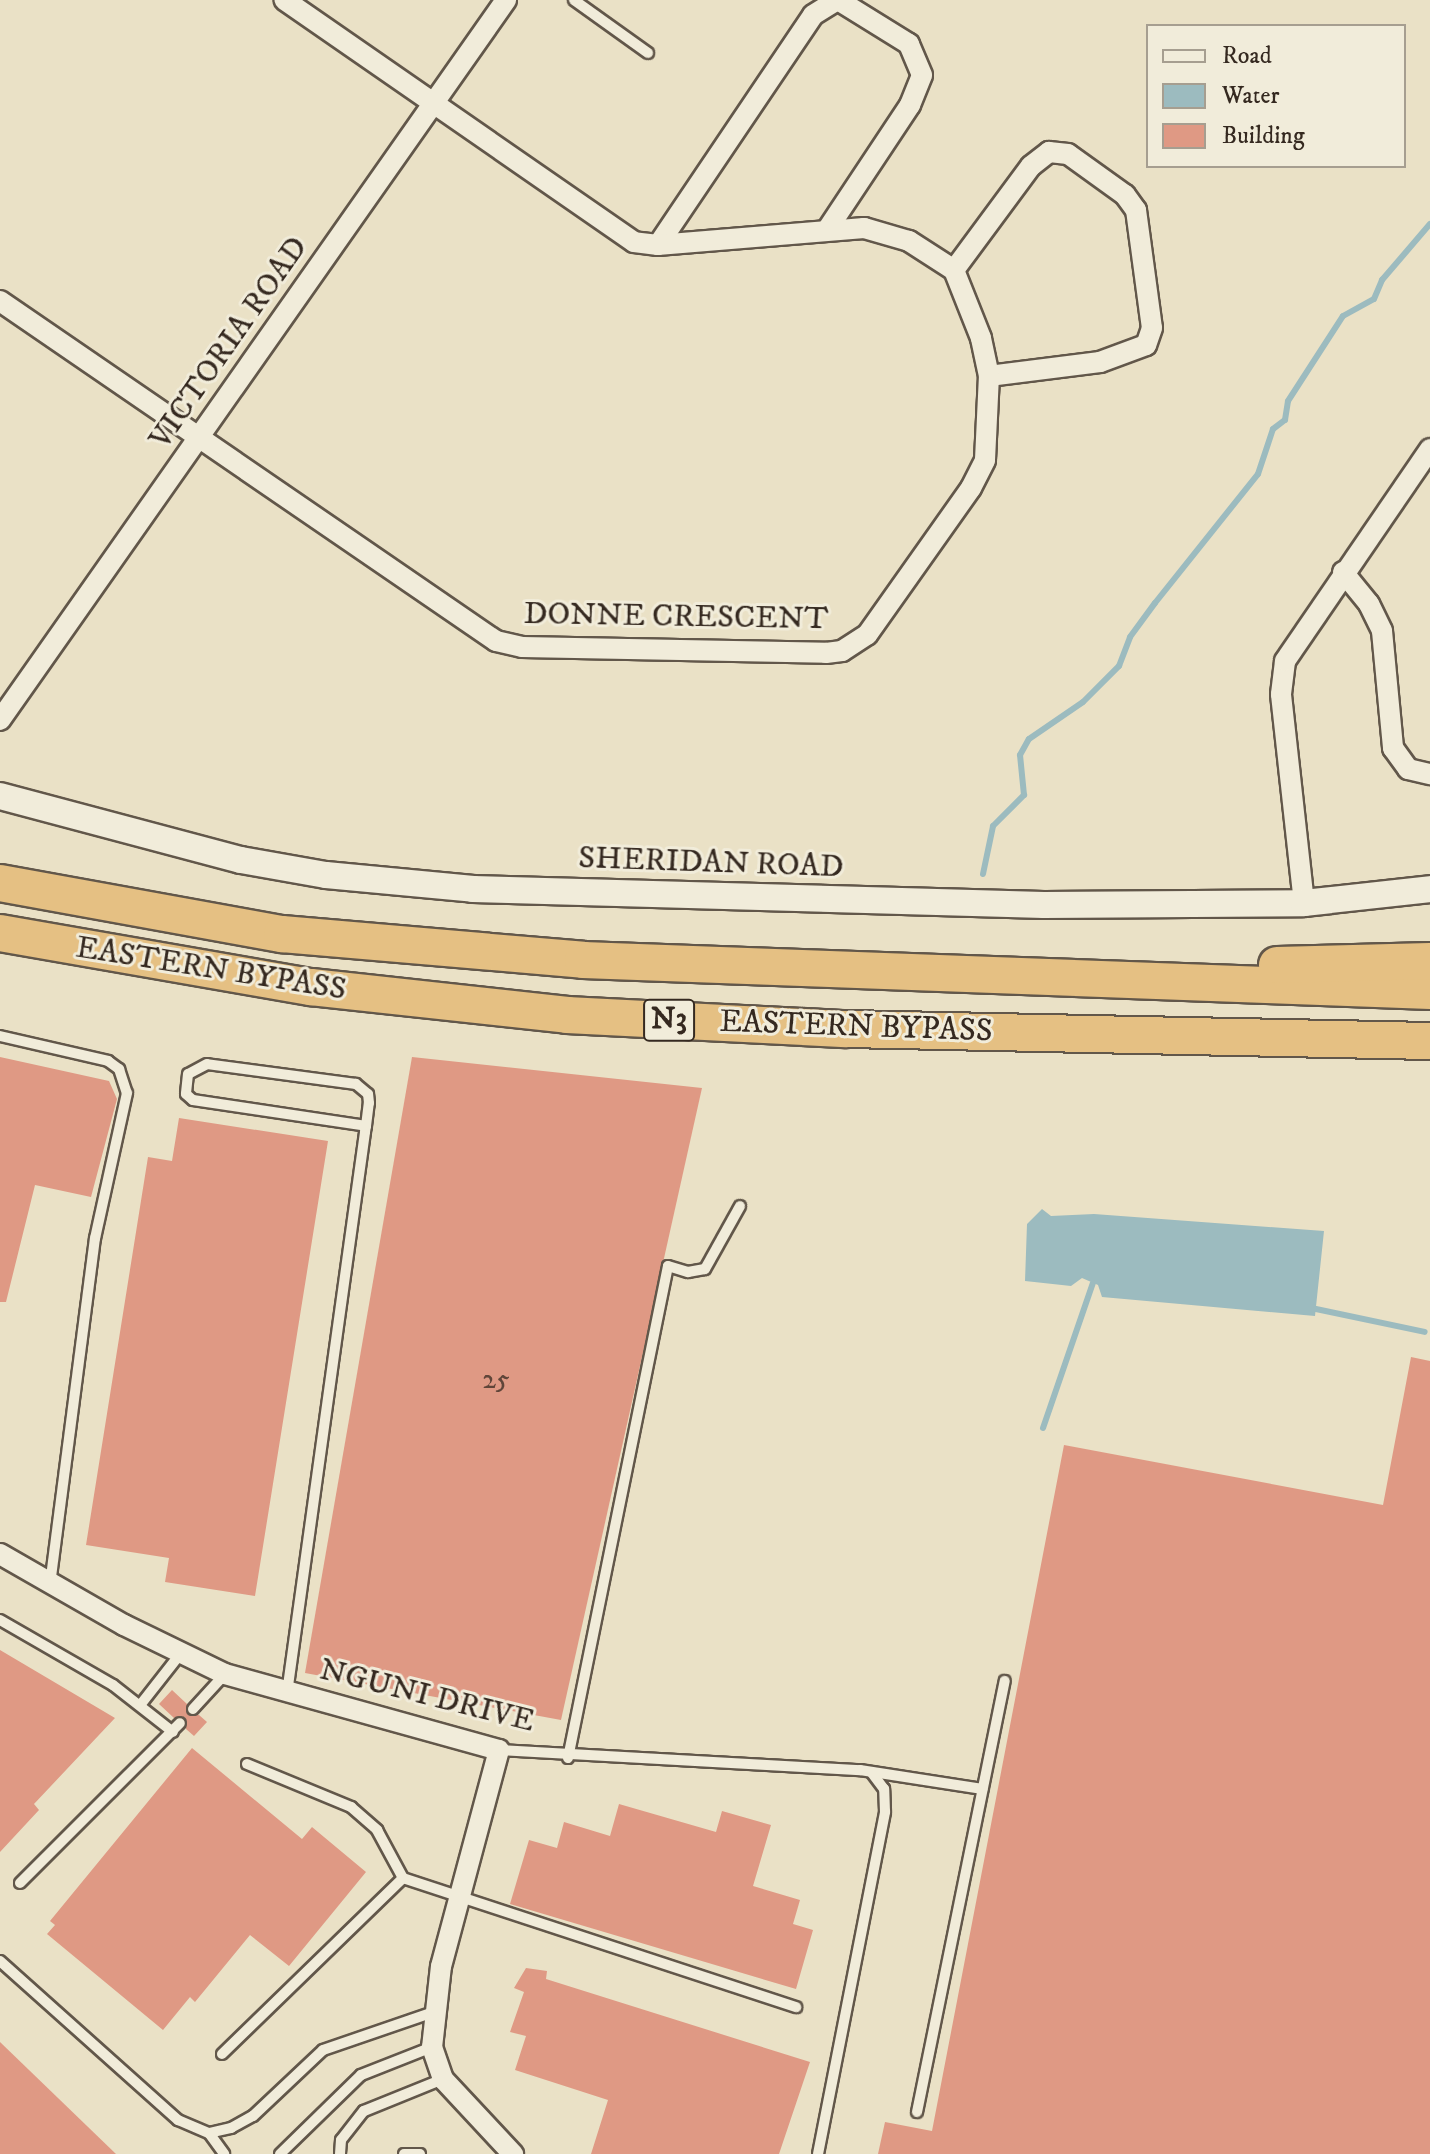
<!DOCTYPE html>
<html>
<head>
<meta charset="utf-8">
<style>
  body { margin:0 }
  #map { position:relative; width:1430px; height:2154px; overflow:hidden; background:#eae1c6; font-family:"IM FELL DW Pica",serif }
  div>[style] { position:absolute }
  .water>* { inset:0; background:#9cbbbf }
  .stream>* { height:6px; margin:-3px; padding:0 3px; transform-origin:3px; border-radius:3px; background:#9cbbbf }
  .building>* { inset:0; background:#df9984 }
  .roads { filter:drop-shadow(2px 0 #62574a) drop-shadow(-2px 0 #62574a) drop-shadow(0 2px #62574a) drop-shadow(0 -2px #62574a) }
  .service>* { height:10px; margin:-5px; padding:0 5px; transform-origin:5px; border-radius:5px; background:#f1ecda }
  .minor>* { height:20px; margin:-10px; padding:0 10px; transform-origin:10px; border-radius:10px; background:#f1ecda }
  .tertiary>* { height:26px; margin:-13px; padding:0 13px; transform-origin:13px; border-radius:13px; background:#f1ecda }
  .motorway>* { height:36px; margin:-18px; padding:0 18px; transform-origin:18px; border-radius:18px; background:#e5c083 }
  span { translate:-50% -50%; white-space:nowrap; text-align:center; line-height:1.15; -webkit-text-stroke:6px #f1ecda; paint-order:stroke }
  .number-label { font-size:28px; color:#604539 }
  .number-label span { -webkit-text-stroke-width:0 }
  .shield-label span { padding:2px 6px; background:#f1ecda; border:2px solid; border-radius:6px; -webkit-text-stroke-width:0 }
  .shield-label { font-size:30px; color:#352920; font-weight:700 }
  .street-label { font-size:32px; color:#352920 }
  .legend { position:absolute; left:1146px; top:24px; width:260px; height:144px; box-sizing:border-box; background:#f1ecda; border:2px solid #a69e90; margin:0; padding:10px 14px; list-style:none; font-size:24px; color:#352920 }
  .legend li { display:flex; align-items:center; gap:16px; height:40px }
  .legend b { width:40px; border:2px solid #a69e90 }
</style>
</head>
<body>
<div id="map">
  <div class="water">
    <i style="clip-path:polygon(1042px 1209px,1051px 1216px,1094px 1214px,1324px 1231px,1315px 1316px,1102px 1297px,1098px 1285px,1082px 1278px,1071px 1286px,1025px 1281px,1027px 1224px)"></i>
  </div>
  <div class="stream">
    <i style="left:983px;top:874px;width:49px;rotate:-78.2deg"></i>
    <i style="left:993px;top:826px;width:44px;rotate:-45deg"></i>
    <i style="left:1024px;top:795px;width:40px;rotate:-95.7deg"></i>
    <i style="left:1020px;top:755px;width:18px;rotate:-61deg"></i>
    <i style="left:1029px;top:739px;width:65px;rotate:-34.4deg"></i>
    <i style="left:1083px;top:702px;width:51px;rotate:-45deg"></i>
    <i style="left:1119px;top:666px;width:31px;rotate:-69deg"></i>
    <i style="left:1130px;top:637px;width:42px;rotate:-53.7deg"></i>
    <i style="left:1155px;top:603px;width:165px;rotate:-51.4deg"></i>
    <i style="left:1258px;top:474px;width:47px;rotate:-71.6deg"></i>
    <i style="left:1273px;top:429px;width:15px;rotate:-37deg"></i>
    <i style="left:1285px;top:420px;width:19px;rotate:-81deg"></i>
    <i style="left:1288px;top:401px;width:101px;rotate:-57.1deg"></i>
    <i style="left:1343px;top:316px;width:35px;rotate:-29deg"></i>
    <i style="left:1374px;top:299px;width:21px;rotate:-67deg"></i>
    <i style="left:1382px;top:280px;width:74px;rotate:-49.4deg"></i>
    <i style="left:1316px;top:1309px;width:111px;rotate:11.9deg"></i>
    <i style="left:1043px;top:1428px;width:153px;rotate:-71deg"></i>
  </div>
  <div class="building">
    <i style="clip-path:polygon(0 1057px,109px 1081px,117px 1099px,91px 1197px,35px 1185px,6px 1302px,0 1302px)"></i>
    <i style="clip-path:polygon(412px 1057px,702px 1088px,561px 1720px,305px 1673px)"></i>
    <i style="clip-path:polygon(179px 1118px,328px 1141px,255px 1596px,165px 1582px,169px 1558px,86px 1545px,148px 1157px,172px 1161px)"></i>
    <i style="clip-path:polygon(1411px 1357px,1430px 1361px,1430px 2154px,878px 2154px,885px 2122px,932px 2131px,1064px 1445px,1383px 1505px)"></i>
    <i style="clip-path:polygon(0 1650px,115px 1718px,34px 1804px,39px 1810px,0 1852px)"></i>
    <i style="clip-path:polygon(172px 1690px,187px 1704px,188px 1715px,199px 1715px,207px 1722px,194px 1736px,186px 1729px,185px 1717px,174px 1718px,159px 1704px)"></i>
    <i style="clip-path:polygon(192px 1748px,302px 1839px,312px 1827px,366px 1872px,289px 1966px,250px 1935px,195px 2002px,190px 1997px,163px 2030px,47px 1934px,55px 1925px,50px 1921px)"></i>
    <i style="clip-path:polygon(619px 1804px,716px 1832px,722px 1811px,771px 1825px,753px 1886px,800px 1900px,793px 1924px,813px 1930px,796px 1989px,510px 1904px,529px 1840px,557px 1848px,564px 1822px,610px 1836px)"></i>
    <i style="clip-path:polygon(526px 1968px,547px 1971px,546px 1979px,810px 2062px,779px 2154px,591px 2154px,608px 2100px,515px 2070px,526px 2036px,510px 2032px,524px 1992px,514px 1988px)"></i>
    <i style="clip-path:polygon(0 2042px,116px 2154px,0 2154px)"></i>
  </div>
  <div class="roads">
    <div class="service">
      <i style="left:574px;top:0;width:91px;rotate:35.6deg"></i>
      <i style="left:0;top:1036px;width:111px;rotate:13deg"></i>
      <i style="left:108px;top:1061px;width:14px;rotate:36deg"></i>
      <i style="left:119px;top:1069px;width:25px;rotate:72deg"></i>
      <i style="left:127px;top:1093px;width:148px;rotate:102.4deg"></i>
      <i style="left:95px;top:1238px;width:348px;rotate:97.4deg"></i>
      <i style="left:0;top:1620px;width:130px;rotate:29.9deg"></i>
      <i style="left:113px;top:1685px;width:76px;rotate:38.1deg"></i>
      <i style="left:287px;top:1693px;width:566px;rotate:-82.08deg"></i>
      <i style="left:365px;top:1132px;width:6px;rotate:-81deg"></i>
      <i style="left:366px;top:1126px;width:23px;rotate:-83deg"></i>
      <i style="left:369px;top:1103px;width:9px;rotate:-96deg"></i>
      <i style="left:368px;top:1094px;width:16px;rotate:-140deg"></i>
      <i style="left:356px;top:1084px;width:150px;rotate:-172.4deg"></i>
      <i style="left:207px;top:1064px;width:21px;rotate:152deg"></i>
      <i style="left:188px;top:1074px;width:20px;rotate:96deg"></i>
      <i style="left:186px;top:1094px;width:9px;rotate:41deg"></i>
      <i style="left:193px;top:1100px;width:175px;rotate:8.5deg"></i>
      <i style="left:141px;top:1704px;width:65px;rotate:-51.9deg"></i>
      <i style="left:193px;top:1709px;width:47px;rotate:-47.6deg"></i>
      <i style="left:499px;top:1750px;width:362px;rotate:3.2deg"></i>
      <i style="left:860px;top:1770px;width:124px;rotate:8.8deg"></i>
      <i style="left:568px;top:1758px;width:502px;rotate:-78.51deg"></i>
      <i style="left:668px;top:1266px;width:21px;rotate:17deg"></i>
      <i style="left:688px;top:1272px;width:17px;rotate:-10deg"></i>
      <i style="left:705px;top:1269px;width:72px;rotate:-60.9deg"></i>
      <i style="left:247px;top:1764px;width:113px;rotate:22.5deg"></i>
      <i style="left:351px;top:1807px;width:35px;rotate:41deg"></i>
      <i style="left:377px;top:1830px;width:55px;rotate:61.6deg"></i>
      <i style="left:20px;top:1883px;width:226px;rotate:-45deg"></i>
      <i style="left:0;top:1961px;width:239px;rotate:41.8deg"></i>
      <i style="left:178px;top:2120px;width:34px;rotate:23deg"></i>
      <i style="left:209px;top:2133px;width:23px;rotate:-13deg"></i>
      <i style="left:231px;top:2128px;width:25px;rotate:-29deg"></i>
      <i style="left:253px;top:2116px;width:96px;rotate:-43.3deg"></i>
      <i style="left:323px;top:2050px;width:117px;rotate:-18.9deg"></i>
      <i style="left:222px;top:2054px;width:252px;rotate:-44.2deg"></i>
      <i style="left:403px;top:1878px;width:414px;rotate:18.2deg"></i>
      <i style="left:917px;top:2112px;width:440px;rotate:-78.5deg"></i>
      <i style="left:209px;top:2133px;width:26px;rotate:54deg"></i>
      <i style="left:280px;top:2154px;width:113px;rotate:-44.3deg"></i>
      <i style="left:361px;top:2075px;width:76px;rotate:-21.5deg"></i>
      <i style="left:340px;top:2154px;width:14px;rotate:-86deg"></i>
      <i style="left:341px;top:2140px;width:37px;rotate:-52deg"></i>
      <i style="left:364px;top:2111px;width:85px;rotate:-22.1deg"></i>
      <i style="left:404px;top:2154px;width:16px"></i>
      <i style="left:818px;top:2154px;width:349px;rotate:-78.9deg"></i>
      <i style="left:885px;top:1812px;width:23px;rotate:-92deg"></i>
      <i style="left:884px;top:1789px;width:20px;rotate:-127deg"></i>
    </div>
    <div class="minor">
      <i style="left:827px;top:230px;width:150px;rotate:-56.4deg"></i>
      <i style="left:910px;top:105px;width:32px;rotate:-68deg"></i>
      <i style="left:922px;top:75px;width:34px;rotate:-113deg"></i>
      <i style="left:909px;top:44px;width:84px;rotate:-148.2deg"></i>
      <i style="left:658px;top:245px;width:277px;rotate:-56deg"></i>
      <i style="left:813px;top:15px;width:28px;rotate:-32deg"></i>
      <i style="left:954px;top:270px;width:129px;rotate:-53.5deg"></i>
      <i style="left:1031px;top:166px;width:23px;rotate:-38deg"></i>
      <i style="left:1049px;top:152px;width:19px;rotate:6deg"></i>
      <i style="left:1068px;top:154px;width:70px;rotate:35.7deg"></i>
      <i style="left:1125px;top:195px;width:19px;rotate:54deg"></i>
      <i style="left:1136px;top:210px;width:119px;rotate:82.3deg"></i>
      <i style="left:1152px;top:328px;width:18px;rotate:109deg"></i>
      <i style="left:1146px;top:345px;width:49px;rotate:159.7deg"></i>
      <i style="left:1100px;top:362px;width:112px;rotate:172.8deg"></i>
      <i style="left:0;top:301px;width:601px;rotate:34.43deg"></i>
      <i style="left:496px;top:641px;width:27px;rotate:13deg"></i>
      <i style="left:522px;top:647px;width:304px;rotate:1.1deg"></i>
      <i style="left:826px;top:653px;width:16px;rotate:-7deg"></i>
      <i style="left:842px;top:651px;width:30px;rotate:-33deg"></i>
      <i style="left:867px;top:635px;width:180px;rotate:-54.7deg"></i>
      <i style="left:971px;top:488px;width:31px;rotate:-63deg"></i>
      <i style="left:985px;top:460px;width:84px;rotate:-87.3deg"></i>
      <i style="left:989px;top:376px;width:39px;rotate:-102deg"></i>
      <i style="left:981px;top:338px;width:73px;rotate:-111.7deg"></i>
      <i style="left:954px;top:270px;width:54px;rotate:-147.2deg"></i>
      <i style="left:909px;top:241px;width:47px;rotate:-163.9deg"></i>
      <i style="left:864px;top:228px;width:207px;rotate:175.3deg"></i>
      <i style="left:658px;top:245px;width:24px;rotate:-173deg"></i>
      <i style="left:634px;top:242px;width:425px;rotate:-145.3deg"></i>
      <i style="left:1343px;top:572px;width:41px;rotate:50.9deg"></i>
      <i style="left:1369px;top:604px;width:30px;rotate:64deg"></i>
      <i style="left:1382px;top:631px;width:118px;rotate:84.6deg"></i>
      <i style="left:1393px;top:748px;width:26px;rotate:54deg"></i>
      <i style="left:1408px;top:769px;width:23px;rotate:13deg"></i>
      <i style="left:0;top:720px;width:880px;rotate:-54.9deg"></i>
      <i style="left:1304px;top:903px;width:210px;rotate:-96.3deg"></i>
      <i style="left:1281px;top:694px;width:33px;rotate:-83deg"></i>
      <i style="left:1285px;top:661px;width:257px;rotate:-55.6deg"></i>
      <i style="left:0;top:1554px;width:143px;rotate:29.8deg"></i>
      <i style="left:124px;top:1625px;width:112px;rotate:25.9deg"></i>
      <i style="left:225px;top:1674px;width:284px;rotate:15.5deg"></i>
      <i style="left:499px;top:1750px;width:224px;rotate:105deg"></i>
      <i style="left:441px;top:1966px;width:81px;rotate:96.3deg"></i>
      <i style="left:432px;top:2047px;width:34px;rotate:71deg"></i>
      <i style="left:443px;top:2079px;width:103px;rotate:47deg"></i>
    </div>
    <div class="tertiary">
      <i style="left:0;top:796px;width:249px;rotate:14.9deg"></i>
      <i style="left:241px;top:860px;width:86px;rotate:10deg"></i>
      <i style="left:326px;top:875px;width:148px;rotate:5.4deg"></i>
      <i style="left:473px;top:889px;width:571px;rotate:1.61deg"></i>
      <i style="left:1044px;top:905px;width:260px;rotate:-0.4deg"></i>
      <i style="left:1304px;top:903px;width:127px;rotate:-6.3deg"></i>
    </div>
    <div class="motorway">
      <i style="left:0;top:883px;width:287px;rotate:10.3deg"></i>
      <i style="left:282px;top:934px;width:302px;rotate:4.9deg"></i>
      <i style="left:583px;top:960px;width:848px;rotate:2.1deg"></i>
      <i style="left:0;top:933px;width:316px;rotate:9.9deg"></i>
      <i style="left:311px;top:987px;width:258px;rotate:6.2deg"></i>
      <i style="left:567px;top:1015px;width:280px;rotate:2.9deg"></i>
      <i style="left:847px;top:1029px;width:583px;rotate:1.18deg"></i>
      <i style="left:1277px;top:965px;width:153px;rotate:-1.5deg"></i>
    </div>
  </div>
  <div class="number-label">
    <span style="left:496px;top:1380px">25</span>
  </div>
  <div class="shield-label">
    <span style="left:669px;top:1020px">N3</span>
  </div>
  <div class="street-label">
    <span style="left:229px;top:343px;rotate:-55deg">VICTORIA ROAD</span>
    <span style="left:676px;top:617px;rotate:1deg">DONNE CRESCENT</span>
    <span style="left:711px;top:863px;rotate:2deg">SHERIDAN ROAD</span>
    <span style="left:211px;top:969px;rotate:9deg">EASTERN BYPASS</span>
    <span style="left:856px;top:1027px;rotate:2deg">EASTERN BYPASS</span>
    <span style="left:427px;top:1696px;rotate:14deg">NGUNI DRIVE</span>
  </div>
  <ul class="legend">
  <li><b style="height:10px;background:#f1ecda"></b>Road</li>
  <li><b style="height:22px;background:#9cbbbf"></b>Water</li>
  <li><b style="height:22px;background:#df9984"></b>Building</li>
  </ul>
</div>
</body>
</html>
